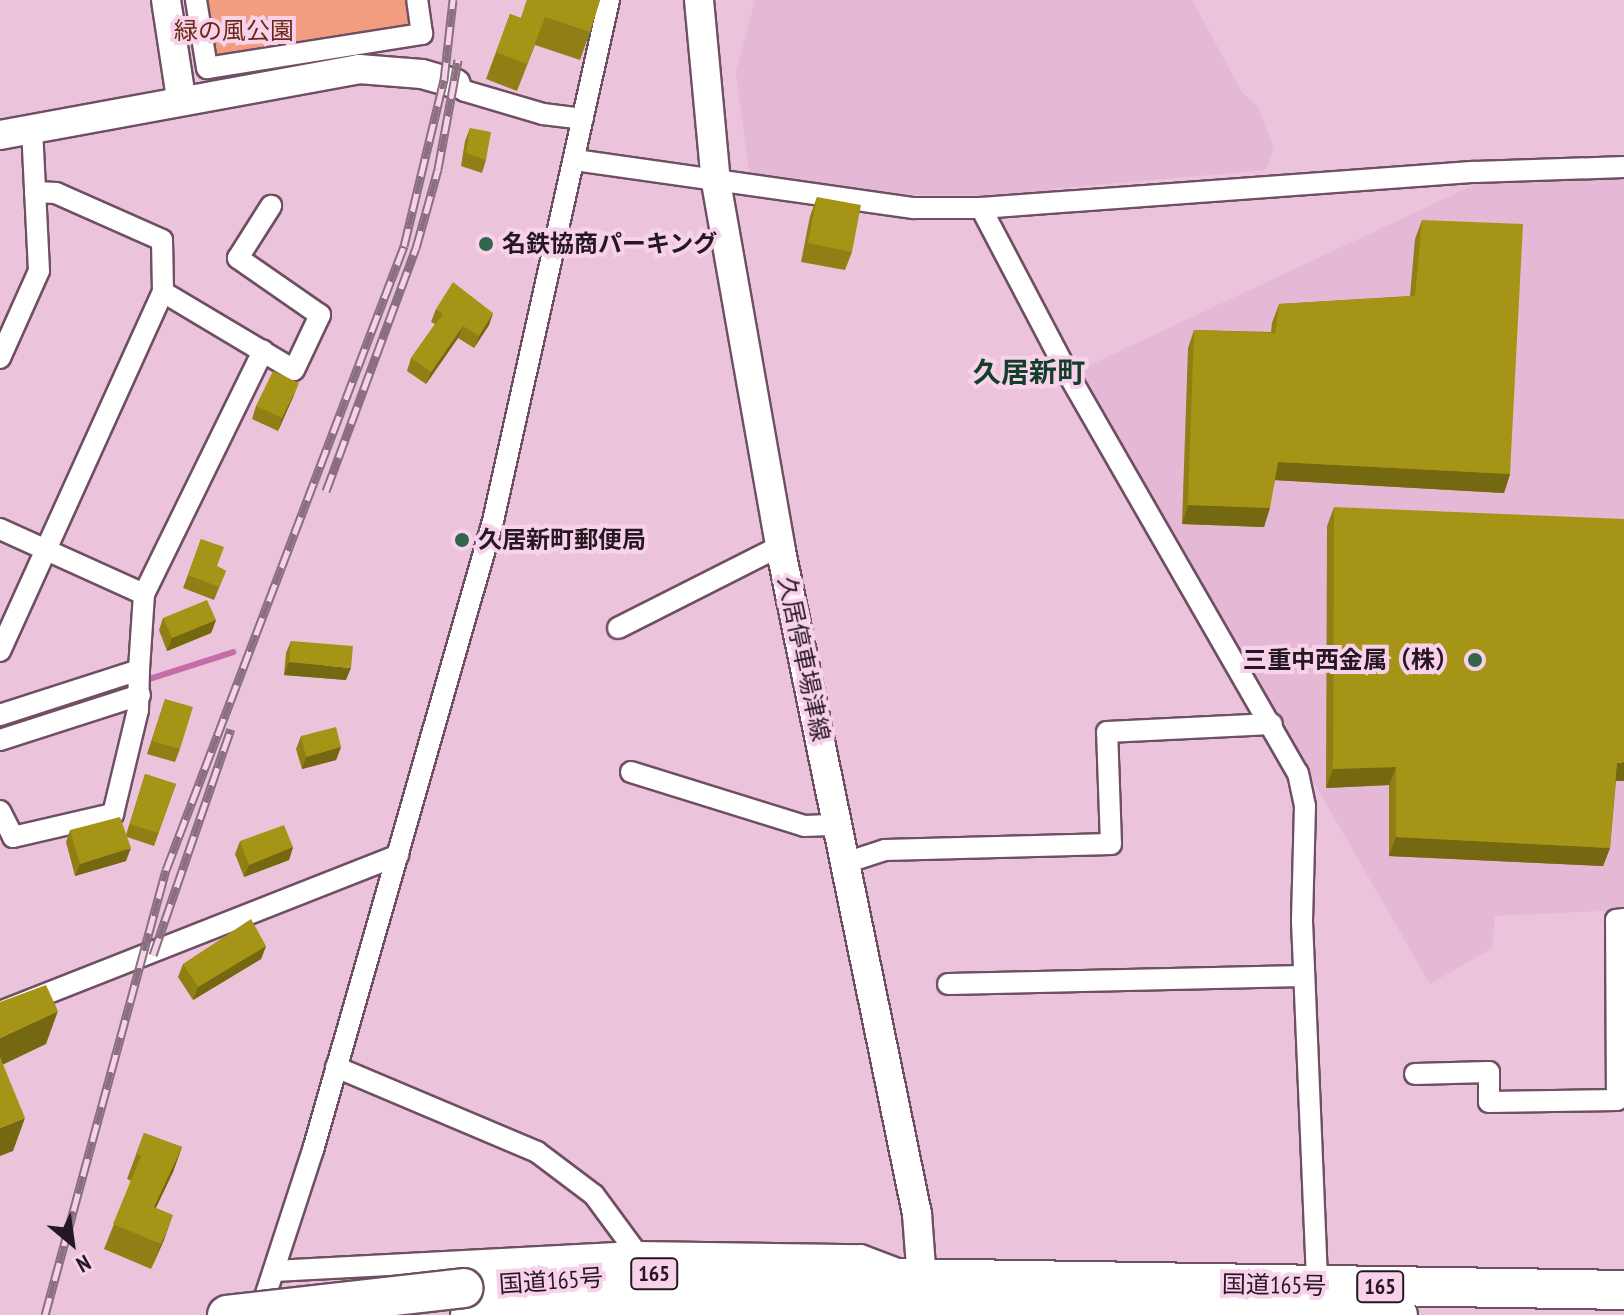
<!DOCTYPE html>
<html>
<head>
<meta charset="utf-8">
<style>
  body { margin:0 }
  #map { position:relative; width:1624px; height:1315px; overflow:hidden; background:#ebc4dc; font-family:"PT Sans Narrow","Noto Sans JP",sans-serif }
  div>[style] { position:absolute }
  .built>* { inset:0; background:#e5b8d5 }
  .green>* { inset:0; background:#f29d7f }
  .stream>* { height:6px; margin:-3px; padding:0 3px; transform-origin:3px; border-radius:3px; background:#c46da9 }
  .roads { filter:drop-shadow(2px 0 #6f4f64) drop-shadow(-2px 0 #6f4f64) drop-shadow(0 2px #6f4f64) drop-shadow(0 -2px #6f4f64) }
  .street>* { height:20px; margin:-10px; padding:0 10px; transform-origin:10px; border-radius:10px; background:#fff }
  .secondary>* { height:28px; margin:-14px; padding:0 14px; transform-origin:14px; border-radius:14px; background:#fff }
  .highway>* { height:38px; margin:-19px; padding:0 19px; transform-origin:19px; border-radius:19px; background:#fff }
  .rail>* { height:9px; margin-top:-4.5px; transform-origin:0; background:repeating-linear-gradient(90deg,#f8d1ea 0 18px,#8a6f80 0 36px); box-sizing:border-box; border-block:2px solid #8a6f80 }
  .bridges { filter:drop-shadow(2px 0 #6f4f64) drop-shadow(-2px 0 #6f4f64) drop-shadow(0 2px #6f4f64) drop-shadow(0 -2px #6f4f64) }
  .highway-bridge>* { height:38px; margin:-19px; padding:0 19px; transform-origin:19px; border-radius:19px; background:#fff }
  .wall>* { inset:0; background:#8f7f14 }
  .shaded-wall>* { inset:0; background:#746810 }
  .building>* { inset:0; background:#a69417 }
  .dots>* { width:22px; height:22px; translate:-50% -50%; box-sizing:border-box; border:4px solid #f8d1ea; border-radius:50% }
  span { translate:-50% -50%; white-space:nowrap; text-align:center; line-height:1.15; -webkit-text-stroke:8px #f8d1ea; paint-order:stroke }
  .shield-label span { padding:2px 6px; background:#f8d1ea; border:2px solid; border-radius:6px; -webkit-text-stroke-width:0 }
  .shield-label { font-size:22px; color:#261821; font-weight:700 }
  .park-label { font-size:24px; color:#6a2b12 }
  .poi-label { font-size:24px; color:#261821; font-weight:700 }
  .left { translate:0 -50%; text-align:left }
  .right { translate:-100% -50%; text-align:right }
  .street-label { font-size:24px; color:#261821 }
  .quarter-label { font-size:28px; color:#123e2a; font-weight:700 }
  .north { position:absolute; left:32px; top:1203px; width:80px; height:80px; -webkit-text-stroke:6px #f8d1ea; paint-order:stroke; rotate:151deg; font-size:22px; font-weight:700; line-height:32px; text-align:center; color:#261821 }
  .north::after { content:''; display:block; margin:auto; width:28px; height:36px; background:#261821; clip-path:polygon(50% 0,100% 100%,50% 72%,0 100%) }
</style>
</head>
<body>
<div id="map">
  <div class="built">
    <i style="clip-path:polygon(755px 0,1192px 0,1242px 92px,1258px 107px,1274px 149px,1266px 170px,1050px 189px,1050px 195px,865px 195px,750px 180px,736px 73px)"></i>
    <i style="clip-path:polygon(1624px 179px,1624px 910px,1495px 916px,1492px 948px,1430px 984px,1077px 371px,1478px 183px)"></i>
  </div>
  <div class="green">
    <i style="clip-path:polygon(196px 0,417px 0,422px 34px,207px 68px)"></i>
  </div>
  <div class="stream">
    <i style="left:0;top:727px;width:245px;rotate:-17.8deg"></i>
  </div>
  <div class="roads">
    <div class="street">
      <i style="left:196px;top:0;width:69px;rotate:80.8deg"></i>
      <i style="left:207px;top:68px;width:218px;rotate:-9deg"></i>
      <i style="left:422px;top:34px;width:34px;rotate:-98deg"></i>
      <i style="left:456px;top:84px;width:11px;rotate:38deg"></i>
      <i style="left:465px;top:91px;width:81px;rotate:16.4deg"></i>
      <i style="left:543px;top:114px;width:40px;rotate:7.1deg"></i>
      <i style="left:575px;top:160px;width:342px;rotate:8.1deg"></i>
      <i style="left:914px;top:208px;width:67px"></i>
      <i style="left:981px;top:208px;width:495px;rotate:-4.2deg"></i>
      <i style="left:1475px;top:172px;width:149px;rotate:-1.9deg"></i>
      <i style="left:981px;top:208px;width:185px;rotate:62.3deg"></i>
      <i style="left:1067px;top:372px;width:463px;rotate:60.1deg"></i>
      <i style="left:1298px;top:773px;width:34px;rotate:78deg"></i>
      <i style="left:1305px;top:806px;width:115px;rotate:91.5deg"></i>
      <i style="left:1302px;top:921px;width:365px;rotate:87.6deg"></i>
      <i style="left:163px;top:292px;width:152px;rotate:30.8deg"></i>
      <i style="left:294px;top:370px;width:61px;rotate:-64.7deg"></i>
      <i style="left:320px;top:315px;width:100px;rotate:-145.2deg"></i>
      <i style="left:238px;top:258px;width:62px;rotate:-57.6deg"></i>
      <i style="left:0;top:358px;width:95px;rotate:-65.9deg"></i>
      <i style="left:39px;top:271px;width:142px;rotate:-92.8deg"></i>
      <i style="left:0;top:529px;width:158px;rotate:24.3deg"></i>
      <i style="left:144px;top:594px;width:76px;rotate:93.8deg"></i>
      <i style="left:139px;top:670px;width:146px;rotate:162.1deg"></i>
      <i style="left:144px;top:594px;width:271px;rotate:-63.9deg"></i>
      <i style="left:618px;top:628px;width:182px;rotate:-26.8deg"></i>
      <i style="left:0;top:651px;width:394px;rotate:-65.6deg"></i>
      <i style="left:163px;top:292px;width:52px;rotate:-91.1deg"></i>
      <i style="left:162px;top:240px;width:116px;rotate:-156.1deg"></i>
      <i style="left:56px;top:193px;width:21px;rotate:-177deg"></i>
      <i style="left:0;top:740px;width:147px;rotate:-17.8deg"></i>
      <i style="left:631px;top:772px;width:181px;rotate:17.3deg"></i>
      <i style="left:804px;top:826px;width:34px;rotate:-2deg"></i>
      <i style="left:0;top:811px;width:29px;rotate:63deg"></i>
      <i style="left:13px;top:837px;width:103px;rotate:-13deg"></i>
      <i style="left:113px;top:814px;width:107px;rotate:-76.5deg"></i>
      <i style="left:138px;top:710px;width:40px;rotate:-88.6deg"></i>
      <i style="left:845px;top:863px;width:42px;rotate:-18deg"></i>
      <i style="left:885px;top:850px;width:226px;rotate:-1.5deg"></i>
      <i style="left:1111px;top:844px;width:112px;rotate:-92deg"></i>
      <i style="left:1107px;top:732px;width:165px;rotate:-2.8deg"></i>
      <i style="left:948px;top:984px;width:356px;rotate:-1.3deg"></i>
      <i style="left:0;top:1012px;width:428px;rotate:-21.5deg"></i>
      <i style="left:336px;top:1067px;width:218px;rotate:22.9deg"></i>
      <i style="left:537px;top:1152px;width:71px;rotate:37deg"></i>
      <i style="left:594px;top:1195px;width:71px;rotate:53.6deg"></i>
      <i style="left:1415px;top:1074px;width:74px;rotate:-1.5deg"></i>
      <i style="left:1489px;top:1072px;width:30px;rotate:90deg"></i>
      <i style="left:1489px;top:1102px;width:128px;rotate:-0.9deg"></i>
      <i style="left:1617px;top:1100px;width:180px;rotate:-90.3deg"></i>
      <i style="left:1616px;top:920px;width:8px;rotate:-7deg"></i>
      <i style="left:274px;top:1271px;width:362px;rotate:-3deg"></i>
      <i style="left:636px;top:1252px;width:225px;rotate:0.8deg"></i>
      <i style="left:861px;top:1255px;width:36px;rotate:21deg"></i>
      <i style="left:259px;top:1315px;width:174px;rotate:-71.9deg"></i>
      <i style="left:313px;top:1150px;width:654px;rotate:-74.03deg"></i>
      <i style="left:493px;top:521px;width:534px;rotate:-77.45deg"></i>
    </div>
    <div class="secondary">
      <i style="left:166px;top:0;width:99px;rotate:81.3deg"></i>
      <i style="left:699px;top:0;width:183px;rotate:84.7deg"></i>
      <i style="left:716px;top:182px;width:370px;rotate:80deg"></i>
      <i style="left:780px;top:546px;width:682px;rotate:78.41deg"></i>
      <i style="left:917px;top:1214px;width:80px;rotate:85.7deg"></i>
      <i style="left:0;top:135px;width:365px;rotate:-10.4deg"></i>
      <i style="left:359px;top:69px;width:63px;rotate:4.5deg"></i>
      <i style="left:422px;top:74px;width:35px;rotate:16deg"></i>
    </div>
    <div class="highway">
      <i style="left:463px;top:1288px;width:199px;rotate:-4deg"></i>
      <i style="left:662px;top:1274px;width:962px;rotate:0.95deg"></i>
      <i style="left:470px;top:1315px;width:223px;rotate:-2.1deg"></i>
      <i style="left:693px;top:1307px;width:705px;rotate:0.65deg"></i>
    </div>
  </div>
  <div class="rail">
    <i style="left:326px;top:491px;width:259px;rotate:-69.7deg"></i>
    <i style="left:416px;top:248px;width:82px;rotate:-74.4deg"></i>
    <i style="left:438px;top:169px;width:111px;rotate:-79.6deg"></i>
    <i style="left:153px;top:955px;width:239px;rotate:-71deg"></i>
    <i style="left:45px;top:1315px;width:461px;rotate:-74.8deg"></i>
    <i style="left:166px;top:870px;width:668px;rotate:-69.12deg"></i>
    <i style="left:404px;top:246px;width:171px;rotate:-76.5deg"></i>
    <i style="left:444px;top:80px;width:81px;rotate:-83.6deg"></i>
  </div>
  <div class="bridges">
    <div class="highway-bridge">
      <i style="left:227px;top:1315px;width:238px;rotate:-6.5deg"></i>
    </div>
  </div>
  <div class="wall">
    <i style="clip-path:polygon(527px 0,600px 0,590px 32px,580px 60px,535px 45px,517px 91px,486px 79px,510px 14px,521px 18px)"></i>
    <i style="clip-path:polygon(470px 128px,486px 160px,482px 173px,461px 166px,465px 141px)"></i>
    <i style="clip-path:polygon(817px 197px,852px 252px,845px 270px,801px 262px,810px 216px)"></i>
    <i style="clip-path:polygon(1422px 220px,1510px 474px,1504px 493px,1275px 480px,1264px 527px,1182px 524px,1188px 348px,1194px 330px,1271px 332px,1272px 323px,1279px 304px,1410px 296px,1415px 239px)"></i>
    <i style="clip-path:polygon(436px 309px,493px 313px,489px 325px,474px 348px,458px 338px,426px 384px,407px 371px,411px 358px,435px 324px,431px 322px)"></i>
    <i style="clip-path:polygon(294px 395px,278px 431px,252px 419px,256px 406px)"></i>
    <i style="clip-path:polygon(1334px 507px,1624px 781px,1616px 781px,1610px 848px,1603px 866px,1389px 856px,1389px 785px,1326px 788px,1327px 526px)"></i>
    <i style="clip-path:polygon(201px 539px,217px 566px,226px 571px,214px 600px,183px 588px)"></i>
    <i style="clip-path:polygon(163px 618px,216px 620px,211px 633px,167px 651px,159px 630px)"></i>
    <i style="clip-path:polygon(291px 641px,346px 680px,284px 675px,286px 653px)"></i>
    <i style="clip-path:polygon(165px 699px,180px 749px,175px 762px,147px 754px)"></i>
    <i style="clip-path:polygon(301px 736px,341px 747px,336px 760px,302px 769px,296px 749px)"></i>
    <i style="clip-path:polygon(145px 774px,176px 784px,154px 846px,127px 837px,126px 861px,75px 876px,66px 842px,70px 830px,126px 835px)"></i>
    <i style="clip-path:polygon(240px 841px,293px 847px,289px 860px,244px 877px,235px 854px)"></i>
    <i style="clip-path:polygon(266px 946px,261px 959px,193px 1000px,178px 977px,183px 964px)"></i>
    <i style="clip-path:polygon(144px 1133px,182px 1147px,173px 1172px,156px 1207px,164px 1240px,151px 1269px,104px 1249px,131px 1181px,127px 1179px)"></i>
  </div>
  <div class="shaded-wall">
    <i style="clip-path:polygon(493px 313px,489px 325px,474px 348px,479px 336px)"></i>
    <i style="clip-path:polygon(463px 326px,458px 338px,426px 384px,431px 372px)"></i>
    <i style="clip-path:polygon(299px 383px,294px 395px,278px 431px,282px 418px)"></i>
    <i style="clip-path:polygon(1278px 462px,1510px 474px,1504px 493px,1272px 480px)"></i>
    <i style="clip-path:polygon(1188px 505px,1270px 508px,1264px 527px,1182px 524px)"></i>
    <i style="clip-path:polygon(216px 620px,211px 633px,167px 651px,172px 638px)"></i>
    <i style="clip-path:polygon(289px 662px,351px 668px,346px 680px,284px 675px)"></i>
    <i style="clip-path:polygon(341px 747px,336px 760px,302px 769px,306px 757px)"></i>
    <i style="clip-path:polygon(1624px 762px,1624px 781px,1610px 781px,1617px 763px)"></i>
    <i style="clip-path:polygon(1396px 767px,1389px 785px,1326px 788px,1333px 769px)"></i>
    <i style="clip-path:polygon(1396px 837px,1610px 848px,1603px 866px,1389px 856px)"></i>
    <i style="clip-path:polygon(293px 847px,289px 860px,244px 877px,249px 865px)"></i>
    <i style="clip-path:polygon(131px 848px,126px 861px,75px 876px,80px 864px)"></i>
    <i style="clip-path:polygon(266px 946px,261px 959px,193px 1000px,198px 987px)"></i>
    <i style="clip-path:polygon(58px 1011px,46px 1044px,0 1066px,0 1038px)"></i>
    <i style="clip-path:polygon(25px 1118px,13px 1151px,0 1156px,0 1128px)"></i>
    <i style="clip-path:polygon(182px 1147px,173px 1172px,145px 1231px,154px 1207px)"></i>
    <i style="clip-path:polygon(173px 1215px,164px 1240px,151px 1269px,161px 1244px)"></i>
  </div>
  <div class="building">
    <i style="clip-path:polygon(527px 0,600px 0,590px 32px,545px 17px,527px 64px,496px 52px,510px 14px,521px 18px)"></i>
    <i style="clip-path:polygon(470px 128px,491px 132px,486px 160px,466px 153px)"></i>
    <i style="clip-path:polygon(817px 197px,861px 205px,852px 252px,808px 243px)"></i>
    <i style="clip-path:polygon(1422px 220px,1523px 224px,1510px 474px,1278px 462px,1270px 508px,1188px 505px,1194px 330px,1275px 333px,1279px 304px,1415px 296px)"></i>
    <i style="clip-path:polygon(453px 282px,493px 313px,479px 336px,463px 326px,431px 372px,411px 358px,443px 314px,436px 309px)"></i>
    <i style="clip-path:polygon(273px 371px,299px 383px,282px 418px,256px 406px)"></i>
    <i style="clip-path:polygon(1334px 507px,1624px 519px,1624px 762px,1617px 763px,1610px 848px,1396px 837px,1396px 767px,1333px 769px)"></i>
    <i style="clip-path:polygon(201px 539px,224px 547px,217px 566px,226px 571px,219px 587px,188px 575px)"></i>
    <i style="clip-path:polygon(207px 600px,216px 620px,172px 638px,163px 618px)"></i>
    <i style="clip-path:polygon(291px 641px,353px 646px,351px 668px,289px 662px)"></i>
    <i style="clip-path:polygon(165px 699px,193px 707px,180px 749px,152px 741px)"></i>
    <i style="clip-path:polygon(336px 727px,341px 747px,306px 757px,301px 736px)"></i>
    <i style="clip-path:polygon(145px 774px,176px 784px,158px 833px,130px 824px)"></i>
    <i style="clip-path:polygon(120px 817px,131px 848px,80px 864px,70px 830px)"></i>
    <i style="clip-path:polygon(284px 825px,293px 847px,249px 865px,240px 841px)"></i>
    <i style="clip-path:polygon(251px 919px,266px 946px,198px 987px,183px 964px)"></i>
    <i style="clip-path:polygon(46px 985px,58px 1011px,0 1038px,0 1002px)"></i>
    <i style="clip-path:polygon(0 1057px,25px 1118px,0 1128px)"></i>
    <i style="clip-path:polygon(144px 1133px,182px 1147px,154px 1207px,173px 1215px,161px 1244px,113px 1224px,141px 1156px,136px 1154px)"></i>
  </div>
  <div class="dots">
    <i style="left:486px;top:244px;background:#31674c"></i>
    <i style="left:462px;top:540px;background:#31674c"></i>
    <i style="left:1475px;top:660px;background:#31674c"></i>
  </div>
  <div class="shield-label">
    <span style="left:654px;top:1274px">165</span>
    <span style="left:1380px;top:1287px">165</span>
  </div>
  <div class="park-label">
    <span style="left:234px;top:31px">緑の風公園</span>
  </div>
  <div class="poi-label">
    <span class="left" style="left:502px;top:244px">名鉄協商パーキング</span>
    <span class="left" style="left:478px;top:540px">久居新町郵便局</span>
    <span class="right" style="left:1459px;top:660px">三重中西金属（株）</span>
  </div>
  <div class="street-label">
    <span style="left:804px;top:659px;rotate:78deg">久居停車場津線</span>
    <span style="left:551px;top:1281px;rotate:-4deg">国道165号</span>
    <span style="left:1274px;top:1285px;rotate:1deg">国道165号</span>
  </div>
  <div class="quarter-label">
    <span style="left:1029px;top:372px">久居新町</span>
  </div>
  <div class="north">N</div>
</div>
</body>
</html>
